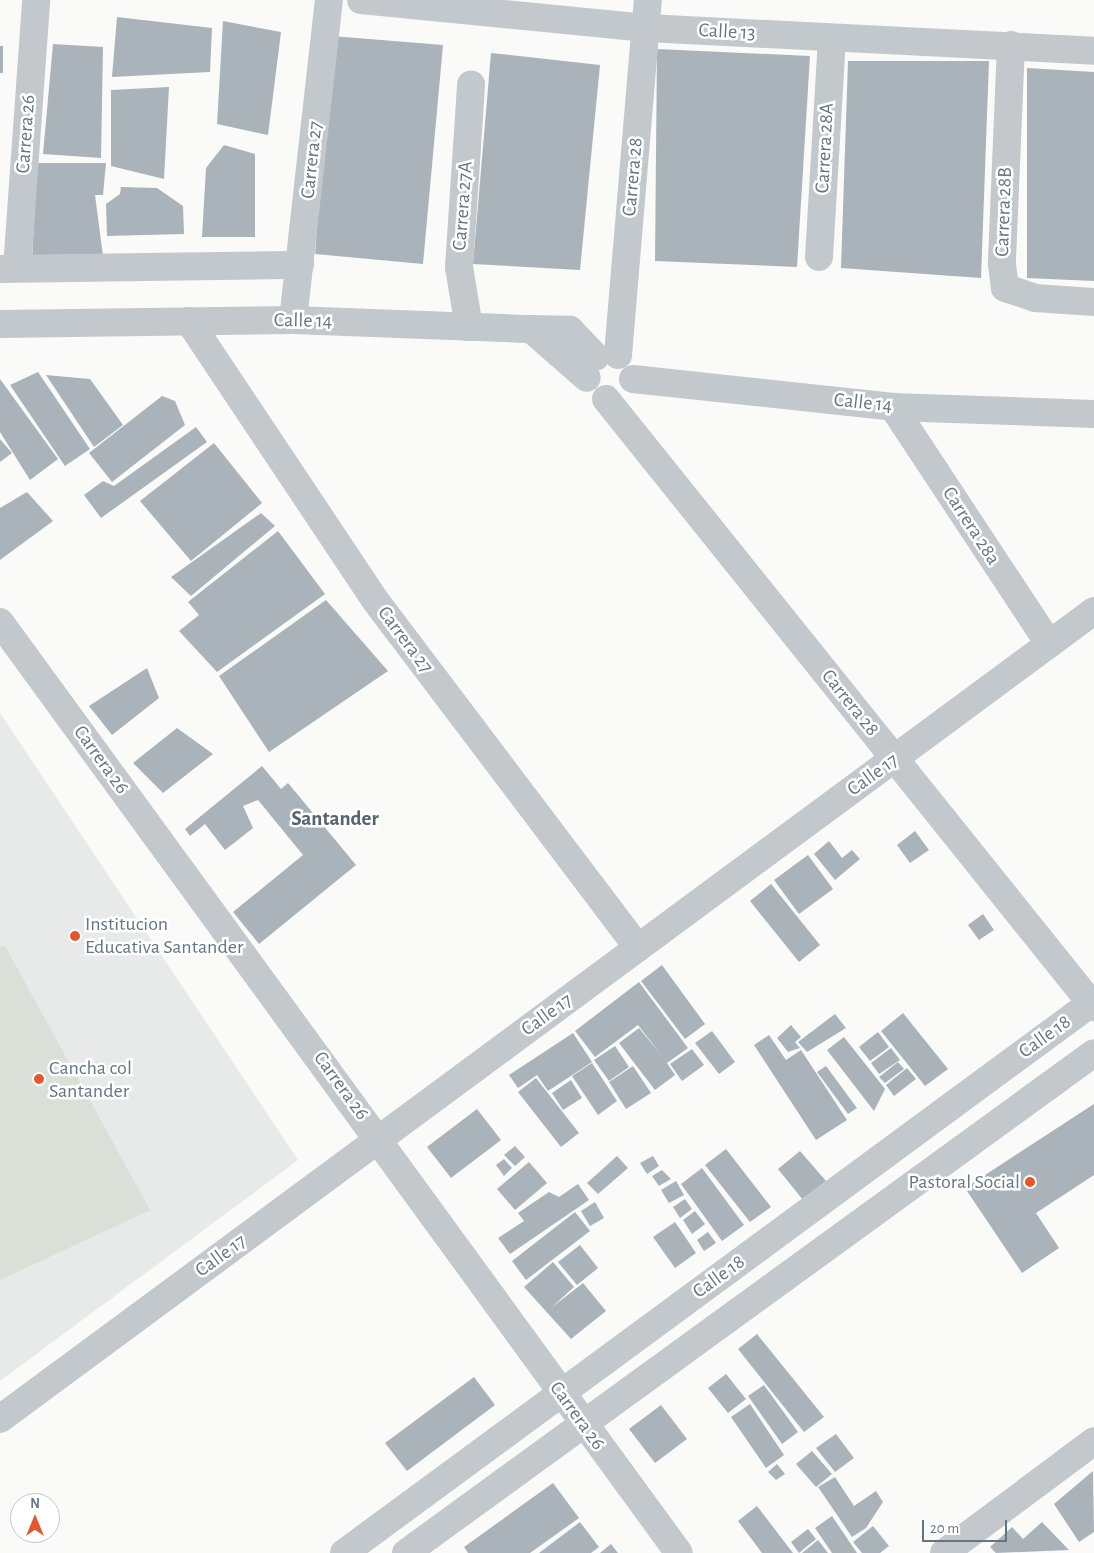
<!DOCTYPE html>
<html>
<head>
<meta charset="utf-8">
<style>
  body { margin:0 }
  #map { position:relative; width:1094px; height:1553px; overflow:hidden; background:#fafaf8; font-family:"Alegreya Sans",sans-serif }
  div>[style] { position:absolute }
  .built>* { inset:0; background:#e8e9e9 }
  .green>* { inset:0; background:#dadfd7 }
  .building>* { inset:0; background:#aab3b9 }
  .minor>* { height:28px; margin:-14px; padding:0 14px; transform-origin:14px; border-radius:14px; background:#c3c8cc }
  .dots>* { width:14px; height:14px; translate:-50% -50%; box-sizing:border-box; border:2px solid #fff; border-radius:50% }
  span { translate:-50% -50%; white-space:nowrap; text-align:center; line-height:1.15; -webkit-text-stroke:5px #fff; paint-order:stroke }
  .street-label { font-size:20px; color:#657683 }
  .poi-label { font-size:20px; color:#657683 }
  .left { translate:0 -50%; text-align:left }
  .right { translate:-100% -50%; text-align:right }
  .neighbourhood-label { font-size:21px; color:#57646e; font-weight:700 }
  .north { position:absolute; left:10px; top:1493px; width:50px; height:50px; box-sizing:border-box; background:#fff; border:1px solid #c1c8cd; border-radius:50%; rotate:0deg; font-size:14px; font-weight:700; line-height:20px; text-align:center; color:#657683 }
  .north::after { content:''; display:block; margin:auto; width:18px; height:22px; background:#e4572e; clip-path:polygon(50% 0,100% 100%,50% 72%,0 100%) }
  .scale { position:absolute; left:922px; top:1520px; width:85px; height:22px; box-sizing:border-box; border:2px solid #657683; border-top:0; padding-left:6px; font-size:15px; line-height:18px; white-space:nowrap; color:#657683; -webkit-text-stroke:4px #fff; paint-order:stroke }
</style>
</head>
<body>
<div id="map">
  <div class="built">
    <i style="clip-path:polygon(0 713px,298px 1160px,0 1381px)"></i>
  </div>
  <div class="green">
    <i style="clip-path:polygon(5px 946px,150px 1210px,0 1280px,0 948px)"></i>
  </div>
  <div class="building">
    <i style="clip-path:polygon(117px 17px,212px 28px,210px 72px,112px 77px)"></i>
    <i style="clip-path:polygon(223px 21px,281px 32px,268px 135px,217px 124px)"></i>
    <i style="clip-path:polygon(332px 36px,443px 45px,423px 264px,315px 254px)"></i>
    <i style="clip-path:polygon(53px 44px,103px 47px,101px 158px,43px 154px)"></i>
    <i style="clip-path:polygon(0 46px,3px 46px,3px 73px,0 73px)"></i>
    <i style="clip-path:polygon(657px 49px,810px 56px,797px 267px,655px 261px)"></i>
    <i style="clip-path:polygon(491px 53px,600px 65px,580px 270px,473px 264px)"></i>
    <i style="clip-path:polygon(848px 61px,989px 61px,981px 278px,841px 268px)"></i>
    <i style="clip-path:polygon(1027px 68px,1094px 72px,1094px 281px,1027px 278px)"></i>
    <i style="clip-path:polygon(169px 87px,164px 179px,111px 166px,111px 90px)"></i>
    <i style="clip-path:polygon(224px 145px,255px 154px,255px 237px,202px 237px,206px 168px)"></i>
    <i style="clip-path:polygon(37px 163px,106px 163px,103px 195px,95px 195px,103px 256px,32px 260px)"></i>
    <i style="clip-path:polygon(121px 187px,157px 188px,183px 206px,184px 234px,107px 236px,106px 204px,120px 194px)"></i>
    <i style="clip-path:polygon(38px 372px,90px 449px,65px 466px,10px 385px)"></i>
    <i style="clip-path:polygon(46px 375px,90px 379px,123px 425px,94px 447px)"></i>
    <i style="clip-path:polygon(0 379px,58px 459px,30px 480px,0 432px)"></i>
    <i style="clip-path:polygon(162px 396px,175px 401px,185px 425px,112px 482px,89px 453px)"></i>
    <i style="clip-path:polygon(196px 427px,207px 442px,101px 518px,84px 495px,103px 481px,114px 486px)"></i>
    <i style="clip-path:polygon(0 439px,12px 453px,0 462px)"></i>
    <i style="clip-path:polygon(214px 443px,262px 503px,191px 561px,140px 501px)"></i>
    <i style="clip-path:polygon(27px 492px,53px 521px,0 560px,0 508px)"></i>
    <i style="clip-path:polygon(261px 513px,275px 526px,191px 596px,171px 577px)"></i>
    <i style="clip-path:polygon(278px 531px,325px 594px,217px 672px,179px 631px,199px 615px,188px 602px)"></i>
    <i style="clip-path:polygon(326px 600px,388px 671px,269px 752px,219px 676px)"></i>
    <i style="clip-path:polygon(147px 668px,159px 698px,112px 735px,89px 706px)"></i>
    <i style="clip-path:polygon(177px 728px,213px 754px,163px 793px,133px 763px)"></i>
    <i style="clip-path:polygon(262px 766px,281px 789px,288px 783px,356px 865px,259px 944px,233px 912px,303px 855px,258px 800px,243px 806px,253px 828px,225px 850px,205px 824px,190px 836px,185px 829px)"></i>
    <i style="clip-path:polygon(915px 831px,929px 850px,910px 863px,897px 845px)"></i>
    <i style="clip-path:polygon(829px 841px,842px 858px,852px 850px,860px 859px,835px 880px,814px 854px)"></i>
    <i style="clip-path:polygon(808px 855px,833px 889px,799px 914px,774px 880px)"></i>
    <i style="clip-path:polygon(771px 884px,820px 945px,799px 962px,750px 901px)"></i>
    <i style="clip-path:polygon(983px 914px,994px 930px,979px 940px,968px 925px)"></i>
    <i style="clip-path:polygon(662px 965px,705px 1024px,685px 1039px,641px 981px)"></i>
    <i style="clip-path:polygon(639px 982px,688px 1048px,667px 1063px,675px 1075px,655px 1090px,619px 1043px,639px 1028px,662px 1056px,638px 1025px,595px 1057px,575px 1031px)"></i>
    <i style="clip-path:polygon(903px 1013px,948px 1069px,925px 1086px,881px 1031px)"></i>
    <i style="clip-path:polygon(835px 1014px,846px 1028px,807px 1052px,798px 1042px)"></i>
    <i style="clip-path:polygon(791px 1025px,801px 1037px,795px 1042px,800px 1048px,788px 1052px,777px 1038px)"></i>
    <i style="clip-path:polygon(712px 1031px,735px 1062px,719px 1074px,695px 1043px)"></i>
    <i style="clip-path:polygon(878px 1032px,889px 1047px,870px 1061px,859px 1047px)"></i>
    <i style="clip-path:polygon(573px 1033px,592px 1062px,548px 1091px,537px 1075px,518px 1088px,509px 1075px)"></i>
    <i style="clip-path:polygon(769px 1035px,786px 1060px,801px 1050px,847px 1120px,816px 1140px,754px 1045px)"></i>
    <i style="clip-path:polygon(844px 1037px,885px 1089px,874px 1111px,827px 1050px)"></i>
    <i style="clip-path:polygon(615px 1046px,629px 1067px,609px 1081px,594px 1060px)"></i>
    <i style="clip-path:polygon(891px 1048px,900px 1060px,879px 1074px,871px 1063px)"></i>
    <i style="clip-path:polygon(692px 1049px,704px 1065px,682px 1081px,670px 1064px)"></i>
    <i style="clip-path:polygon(898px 1062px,904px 1069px,885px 1083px,879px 1077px)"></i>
    <i style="clip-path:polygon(592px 1063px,617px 1101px,598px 1115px,572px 1076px)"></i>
    <i style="clip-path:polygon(633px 1066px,651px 1093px,626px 1109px,609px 1082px)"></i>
    <i style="clip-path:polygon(826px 1066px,857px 1108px,848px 1114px,817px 1072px)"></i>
    <i style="clip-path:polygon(907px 1068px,916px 1079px,894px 1096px,886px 1085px)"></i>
    <i style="clip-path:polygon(536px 1078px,579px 1133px,561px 1147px,518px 1092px)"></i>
    <i style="clip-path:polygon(571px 1080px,582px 1098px,563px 1110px,552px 1093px)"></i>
    <i style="clip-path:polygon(1094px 1104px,1094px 1175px,1036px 1213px,1059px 1248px,1022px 1273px,965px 1188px)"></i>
    <i style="clip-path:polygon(477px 1109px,501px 1140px,451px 1178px,427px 1147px)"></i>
    <i style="clip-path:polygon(515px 1146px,525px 1157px,515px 1166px,504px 1155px)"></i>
    <i style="clip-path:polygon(726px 1149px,771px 1207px,750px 1222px,705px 1165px)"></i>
    <i style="clip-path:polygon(800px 1151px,826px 1181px,803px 1200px,778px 1169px)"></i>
    <i style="clip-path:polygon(617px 1156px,628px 1168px,598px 1194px,587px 1183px)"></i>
    <i style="clip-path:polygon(653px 1156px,659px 1166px,647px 1174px,640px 1163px)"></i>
    <i style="clip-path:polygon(504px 1159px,512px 1168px,504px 1176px,496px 1165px)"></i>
    <i style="clip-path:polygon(529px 1162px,547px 1183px,515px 1210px,497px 1189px)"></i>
    <i style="clip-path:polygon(702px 1168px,744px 1225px,722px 1241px,681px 1184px)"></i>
    <i style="clip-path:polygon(662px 1170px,671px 1179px,659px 1186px,652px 1176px)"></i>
    <i style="clip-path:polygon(676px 1181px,684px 1195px,669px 1203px,661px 1190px)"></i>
    <i style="clip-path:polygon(578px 1184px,589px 1200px,510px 1254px,498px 1238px,524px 1221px,518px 1213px,549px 1192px,559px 1197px)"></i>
    <i style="clip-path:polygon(685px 1199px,692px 1209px,680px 1218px,673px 1207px)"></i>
    <i style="clip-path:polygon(595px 1202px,604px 1218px,590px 1226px,581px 1211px)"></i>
    <i style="clip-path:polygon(695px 1211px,705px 1224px,692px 1234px,683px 1220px)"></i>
    <i style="clip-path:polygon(575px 1212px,590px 1231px,526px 1280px,512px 1261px)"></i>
    <i style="clip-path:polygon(675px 1222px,696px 1253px,675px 1268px,653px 1237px)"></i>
    <i style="clip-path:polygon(708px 1232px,716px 1243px,704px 1251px,697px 1240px)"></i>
    <i style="clip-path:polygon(580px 1245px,598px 1268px,577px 1285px,558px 1262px)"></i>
    <i style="clip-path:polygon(553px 1262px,574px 1287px,551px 1308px,583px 1283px,606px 1311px,571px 1339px,524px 1287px)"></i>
    <i style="clip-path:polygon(757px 1334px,824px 1417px,804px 1432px,738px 1349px)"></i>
    <i style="clip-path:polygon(726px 1374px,746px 1399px,728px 1413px,708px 1388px)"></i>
    <i style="clip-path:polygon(474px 1377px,495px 1405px,407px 1471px,385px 1443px)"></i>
    <i style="clip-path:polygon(764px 1385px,798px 1432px,782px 1444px,748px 1396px)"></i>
    <i style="clip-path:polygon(750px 1404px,784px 1455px,766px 1468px,731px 1417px)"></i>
    <i style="clip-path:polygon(661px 1405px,687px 1439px,655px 1463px,629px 1429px)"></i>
    <i style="clip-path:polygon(836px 1434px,854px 1458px,835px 1472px,816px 1448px)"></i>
    <i style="clip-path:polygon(812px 1451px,832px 1474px,816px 1487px,796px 1464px)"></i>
    <i style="clip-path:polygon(777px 1464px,785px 1474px,776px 1480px,768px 1472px)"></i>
    <i style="clip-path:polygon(1093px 1471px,1094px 1532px,1079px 1542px,1054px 1504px)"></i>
    <i style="clip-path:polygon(835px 1477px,854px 1506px,876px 1491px,883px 1502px,866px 1528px,852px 1537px,818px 1487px)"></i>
    <i style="clip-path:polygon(553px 1483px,579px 1518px,530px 1553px,468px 1553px,464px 1547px)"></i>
    <i style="clip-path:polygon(757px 1506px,793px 1553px,762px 1553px,738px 1521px)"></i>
    <i style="clip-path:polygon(832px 1516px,857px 1553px,832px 1553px,815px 1528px)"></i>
    <i style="clip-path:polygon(580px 1522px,599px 1547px,591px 1553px,539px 1553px)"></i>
    <i style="clip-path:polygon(1042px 1522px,1069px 1550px,996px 1553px,990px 1547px,1012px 1527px,1023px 1539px)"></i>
    <i style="clip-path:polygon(873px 1526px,889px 1546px,880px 1553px,862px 1553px,853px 1542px)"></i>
    <i style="clip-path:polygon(808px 1529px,816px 1539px,799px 1553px,791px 1542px)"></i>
    <i style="clip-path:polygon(818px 1540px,828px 1553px,802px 1553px)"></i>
    <i style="clip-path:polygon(611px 1544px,618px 1553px,600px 1553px)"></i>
  </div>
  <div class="minor">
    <i style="left:361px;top:0;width:287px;rotate:5.6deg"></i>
    <i style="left:647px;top:28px;width:448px;rotate:2.9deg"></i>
    <i style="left:1011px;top:45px;width:219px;rotate:92.4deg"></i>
    <i style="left:1002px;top:264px;width:24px;rotate:83deg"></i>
    <i style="left:1005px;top:288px;width:32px;rotate:18deg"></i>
    <i style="left:1035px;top:298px;width:59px;rotate:3.9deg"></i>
    <i style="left:819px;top:257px;width:219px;rotate:-86.6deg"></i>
    <i style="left:17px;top:268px;width:269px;rotate:-85.9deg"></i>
    <i style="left:0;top:269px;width:300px;rotate:-0.8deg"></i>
    <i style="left:293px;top:320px;width:322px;rotate:-83.6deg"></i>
    <i style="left:189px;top:321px;width:335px;rotate:56.3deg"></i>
    <i style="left:375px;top:600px;width:436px;rotate:52.9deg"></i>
    <i style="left:0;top:324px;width:293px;rotate:-0.8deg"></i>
    <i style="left:293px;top:320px;width:238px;rotate:2.2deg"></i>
    <i style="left:531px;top:329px;width:74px;rotate:41.2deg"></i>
    <i style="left:469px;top:327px;width:61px;rotate:-99.5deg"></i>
    <i style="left:459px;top:267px;width:183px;rotate:-86.2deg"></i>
    <i style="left:531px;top:329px;width:39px;rotate:1deg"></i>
    <i style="left:570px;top:330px;width:37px;rotate:46deg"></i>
    <i style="left:618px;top:355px;width:356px;rotate:-85.2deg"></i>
    <i style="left:633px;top:379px;width:262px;rotate:6.1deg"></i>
    <i style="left:893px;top:407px;width:201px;rotate:2deg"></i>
    <i style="left:606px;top:399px;width:780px;rotate:51.25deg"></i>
    <i style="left:893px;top:407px;width:284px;rotate:56.6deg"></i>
    <i style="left:0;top:622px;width:1152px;rotate:53.9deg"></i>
    <i style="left:0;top:1419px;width:1360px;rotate:-36.45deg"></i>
    <i style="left:344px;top:1553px;width:931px;rotate:-36.35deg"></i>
    <i style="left:406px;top:1553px;width:850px;rotate:-36.01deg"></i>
    <i style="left:944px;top:1553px;width:187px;rotate:-36.7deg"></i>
  </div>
  <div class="dots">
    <i style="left:75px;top:936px;background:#e4572e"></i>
    <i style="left:39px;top:1079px;background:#e4572e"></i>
    <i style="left:1030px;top:1182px;background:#e4572e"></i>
  </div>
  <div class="street-label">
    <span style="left:727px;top:32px;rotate:3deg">Calle 13</span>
    <span style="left:26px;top:134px;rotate:-86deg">Carrera 26</span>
    <span style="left:825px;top:148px;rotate:-87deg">Carrera 28A</span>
    <span style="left:312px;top:160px;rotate:-84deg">Carrera 27</span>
    <span style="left:633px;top:177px;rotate:-85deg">Carrera 28</span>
    <span style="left:463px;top:206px;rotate:-86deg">Carrera 27A</span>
    <span style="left:1004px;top:212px;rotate:-88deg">Carrera 28B</span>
    <span style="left:303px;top:321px;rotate:1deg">Calle 14</span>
    <span style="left:863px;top:403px;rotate:6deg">Calle 14</span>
    <span style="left:971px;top:526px;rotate:57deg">Carrera 28a</span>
    <span style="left:405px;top:640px;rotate:53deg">Carrera 27</span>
    <span style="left:850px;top:703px;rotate:51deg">Carrera 28</span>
    <span style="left:101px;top:760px;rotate:54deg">Carrera 26</span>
    <span style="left:873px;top:775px;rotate:-36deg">Calle 17</span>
    <span style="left:547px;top:1015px;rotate:-36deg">Calle 17</span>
    <span style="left:1045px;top:1037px;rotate:-36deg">Calle 18</span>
    <span style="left:341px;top:1086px;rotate:54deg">Carrera 26</span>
    <span style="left:221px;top:1256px;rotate:-36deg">Calle 17</span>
    <span style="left:719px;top:1277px;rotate:-36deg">Calle 18</span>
    <span style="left:577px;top:1416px;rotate:54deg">Carrera 26</span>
  </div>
  <div class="poi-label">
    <span class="left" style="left:85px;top:936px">Institucion<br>Educativa Santander</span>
    <span class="left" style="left:49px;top:1080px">Cancha col<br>Santander</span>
    <span class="right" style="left:1020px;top:1182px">Pastoral Social</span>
  </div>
  <div class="neighbourhood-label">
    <span style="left:335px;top:819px">Santander</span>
  </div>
  <div class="north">N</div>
  <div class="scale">20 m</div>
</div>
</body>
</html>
